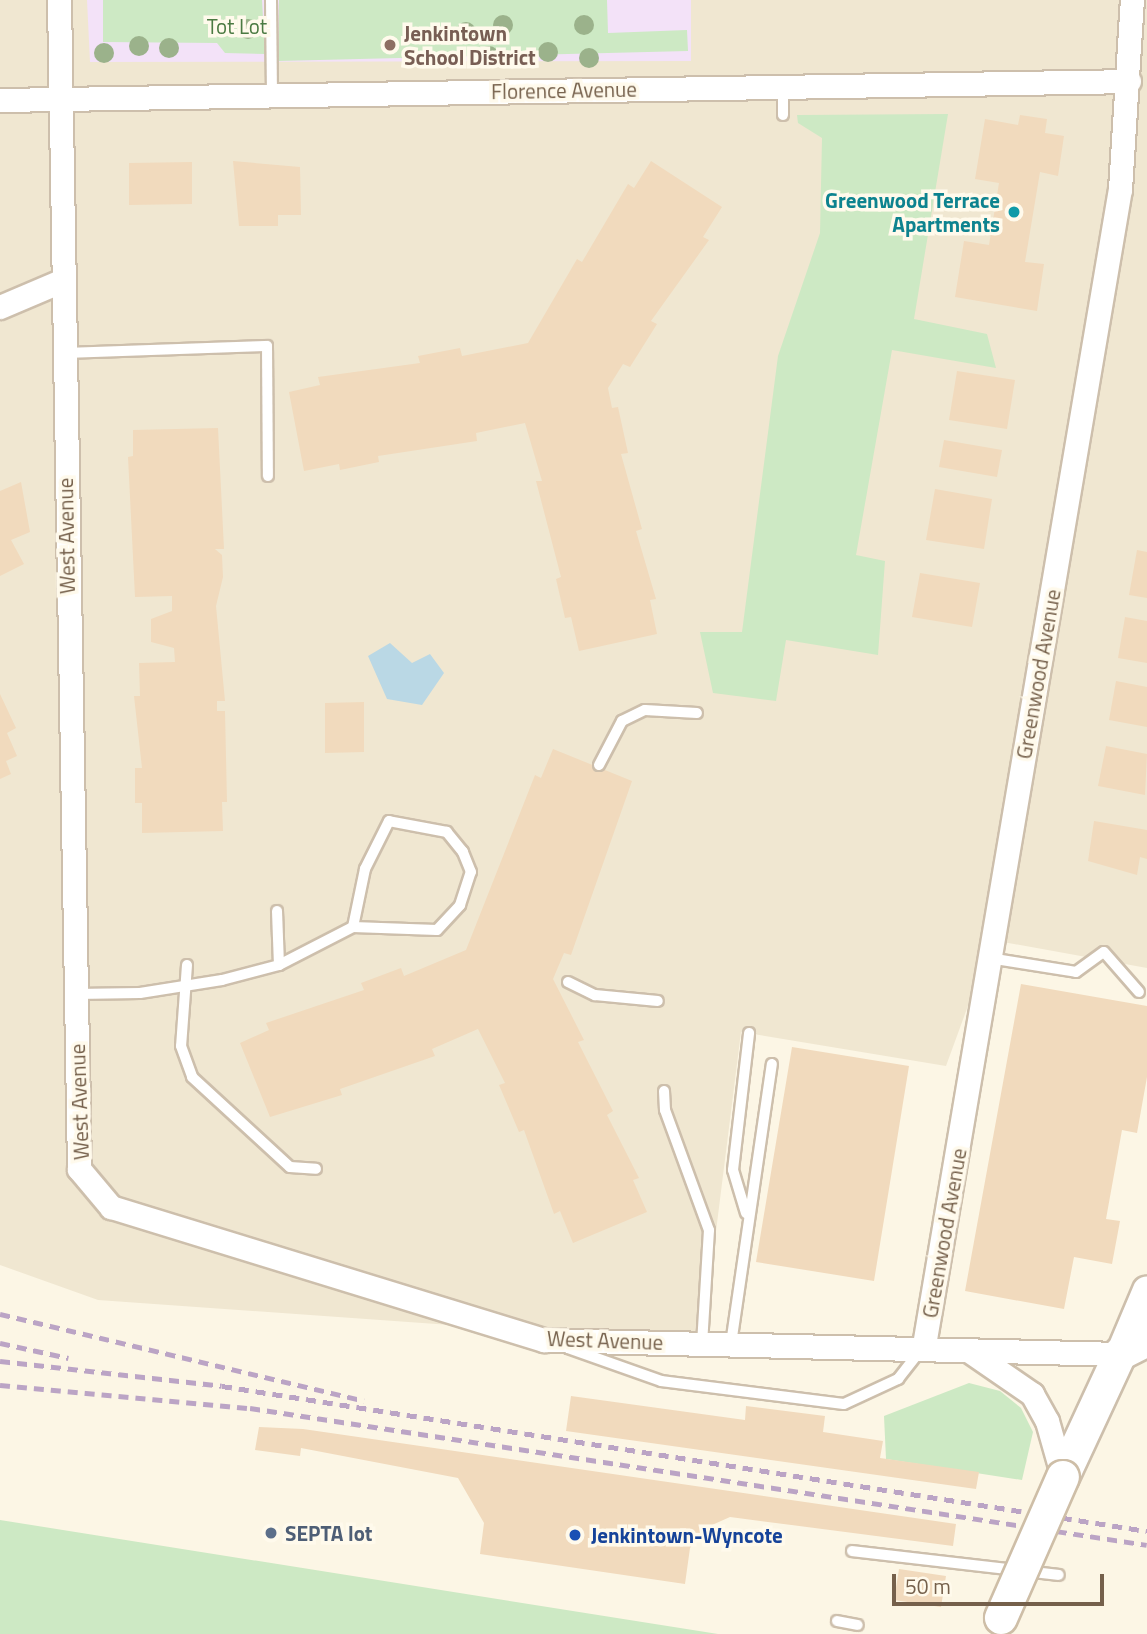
<!DOCTYPE html>
<html>
<head>
<meta charset="utf-8">
<style>
  body { margin:0 }
  #map { position:relative; width:1147px; height:1634px; overflow:hidden; background:#fcf6e5; font-family:"Titillium Web",sans-serif }
  div>[style] { position:absolute }
  .residential>* { inset:0; background:#f0e7d1 }
  .education>* { inset:0; background:#f3e2f8 }
  .green>* { inset:0; background:#cde9c4 }
  .water>* { inset:0; background:#bad8e5 }
  .building>* { inset:0; background:#f1dabd }
  .roads { filter:drop-shadow(2px 0 #cdbfac) drop-shadow(-2px 0 #cdbfac) drop-shadow(0 2px #cdbfac) drop-shadow(0 -2px #cdbfac) }
  .service>* { height:10px; margin:-5px; padding:0 5px; transform-origin:5px; border-radius:5px; background:#fff }
  .minor>* { height:23px; margin:-11.5px; padding:0 11.5px; transform-origin:11.5px; border-radius:11.5px; background:#fff }
  .tertiary>* { height:28px; margin:-14px; padding:0 14px; transform-origin:14px; border-radius:14px; background:#fff }
  .secondary>* { height:32px; margin:-16px; padding:0 16px; transform-origin:16px; border-radius:16px; background:#fff }
  .rail>* { height:5px; margin-top:-2.5px; transform-origin:0; background:repeating-linear-gradient(90deg,#bba4c5 0 10px,transparent 0 17px) }
  .bridges { filter:drop-shadow(2px 0 #cebea7) drop-shadow(-2px 0 #cebea7) drop-shadow(0 2px #cebea7) drop-shadow(0 -2px #cebea7) }
  .secondary-bridge>* { height:32px; margin:-16px; padding:0 16px; transform-origin:16px; border-radius:16px; background:#fff }
  .trees>* { width:20px; height:20px; margin:-10px; border-radius:50%; background:#9bb28b }
  .dots>* { width:19px; height:19px; translate:-50% -50%; box-sizing:border-box; border:4px solid #fffaec; border-radius:50% }
  span { translate:-50% -50%; white-space:nowrap; text-align:center; line-height:1.15; -webkit-text-stroke:7px #fffaec; paint-order:stroke }
  .park-label { font-size:21px; color:#4b7a42 }
  .education-label { font-size:21px; color:#785e54; font-weight:700 }
  .left { translate:0 -50%; text-align:left }
  .street-label { font-size:21px; color:#75604b }
  .culture-label { font-size:21px; color:#0d838f; font-weight:700 }
  .right { translate:-100% -50%; text-align:right }
  .service-label { font-size:21px; color:#4e5e75; font-weight:700 }
  .transit-label { font-size:21px; color:#164399; font-weight:700 }
  .scale { position:absolute; left:892px; top:1574px; width:212px; height:32px; box-sizing:border-box; border:4px solid #75604b; border-top:0; padding-left:9px; font-size:21px; line-height:24px; white-space:nowrap; color:#75604b; -webkit-text-stroke:5px #fffaec; paint-order:stroke }
</style>
</head>
<body>
<div id="map">
  <div class="residential">
    <i style="clip-path:polygon(0 0,1147px 0,1147px 968px,992px 940px,946px 1066px,741px 1032px,702px 1343px,98px 1300px,0 1265px)"></i>
  </div>
  <div class="education">
    <i style="clip-path:polygon(87px 0,691px 0,691px 61px,90px 62px)"></i>
  </div>
  <div class="green">
    <i style="clip-path:polygon(103px 0,262px 0,265px 54px,225px 53px,217px 43px,103px 42px)"></i>
    <i style="clip-path:polygon(279px 0,607px 0,608px 33px,687px 30px,688px 51px,279px 61px)"></i>
    <i style="clip-path:polygon(948px 114px,914px 319px,987px 334px,996px 368px,892px 350px,856px 555px,885px 561px,878px 655px,786px 640px,776px 701px,713px 693px,700px 632px,742px 632px,778px 356px,820px 233px,822px 138px,798px 123px,797px 115px)"></i>
    <i style="clip-path:polygon(969px 1383px,1000px 1391px,1021px 1408px,1033px 1432px,1022px 1480px,886px 1459px,884px 1416px)"></i>
    <i style="clip-path:polygon(0 1520px,718px 1634px,0 1634px)"></i>
  </div>
  <div class="water">
    <i style="clip-path:polygon(390px 643px,412px 663px,430px 654px,444px 673px,422px 705px,387px 699px,368px 656px)"></i>
  </div>
  <div class="building">
    <i style="clip-path:polygon(1020px 115px,1047px 119px,1045px 133px,1064px 136px,1058px 176px,1040px 172px,1025px 262px,1044px 264px,1037px 311px,955px 297px,964px 241px,989px 245px,999px 183px,975px 179px,985px 119px,1018px 125px)"></i>
    <i style="clip-path:polygon(233px 161px,300px 167px,301px 215px,278px 215px,278px 226px,239px 226px)"></i>
    <i style="clip-path:polygon(651px 161px,722px 207px,703px 237px,709px 240px,651px 321px,657px 324px,630px 367px,623px 364px,608px 388px,612px 408px,618px 407px,628px 453px,621px 454px,642px 529px,636px 531px,656px 599px,650px 600px,657px 634px,579px 651px,571px 617px,565px 618px,556px 579px,561px 577px,536px 481px,542px 481px,525px 423px,476px 433px,477px 441px,378px 456px,379px 462px,340px 470px,339px 464px,304px 471px,289px 392px,320px 385px,318px 377px,420px 363px,418px 356px,460px 348px,462px 356px,528px 343px,577px 259px,582px 262px,628px 184px,634px 188px)"></i>
    <i style="clip-path:polygon(192px 162px,192px 204px,129px 205px,129px 163px)"></i>
    <i style="clip-path:polygon(957px 371px,1015px 380px,1007px 429px,949px 420px)"></i>
    <i style="clip-path:polygon(218px 428px,224px 549px,215px 549px,222px 555px,223px 577px,216px 606px,225px 701px,217px 701px,217px 711px,225px 711px,227px 802px,222px 802px,223px 831px,142px 833px,142px 803px,135px 803px,135px 768px,142px 768px,134px 696px,140px 696px,139px 663px,175px 662px,174px 648px,151px 642px,151px 619px,172px 611px,172px 596px,135px 597px,128px 457px,133px 456px,133px 430px)"></i>
    <i style="clip-path:polygon(944px 440px,1002px 450px,997px 477px,939px 467px)"></i>
    <i style="clip-path:polygon(21px 482px,30px 532px,11px 540px,24px 564px,0 576px,0 491px)"></i>
    <i style="clip-path:polygon(935px 489px,992px 499px,984px 549px,926px 540px)"></i>
    <i style="clip-path:polygon(1137px 550px,1147px 552px,1147px 598px,1129px 595px)"></i>
    <i style="clip-path:polygon(920px 573px,980px 583px,972px 627px,912px 617px)"></i>
    <i style="clip-path:polygon(1125px 617px,1147px 621px,1147px 663px,1118px 658px)"></i>
    <i style="clip-path:polygon(1116px 681px,1147px 687px,1147px 727px,1109px 720px)"></i>
    <i style="clip-path:polygon(0 694px,16px 728px,7px 733px,17px 756px,6px 761px,11px 774px,0 779px)"></i>
    <i style="clip-path:polygon(364px 702px,364px 752px,325px 753px,325px 703px)"></i>
    <i style="clip-path:polygon(1106px 746px,1147px 754px,1145px 795px,1098px 786px)"></i>
    <i style="clip-path:polygon(553px 749px,632px 781px,571px 955px,564px 953px,553px 979px,584px 1040px,578px 1042px,613px 1111px,607px 1115px,639px 1178px,633px 1180px,647px 1212px,573px 1243px,560px 1211px,554px 1214px,524px 1130px,519px 1132px,499px 1085px,505px 1083px,478px 1029px,432px 1049px,435px 1056px,340px 1089px,342px 1095px,270px 1117px,240px 1043px,269px 1030px,266px 1023px,364px 990px,361px 983px,401px 968px,404px 976px,466px 950px,535px 775px,541px 778px)"></i>
    <i style="clip-path:polygon(1094px 821px,1147px 830px,1147px 859px,1140px 857px,1137px 875px,1088px 861px)"></i>
    <i style="clip-path:polygon(1021px 984px,1147px 1006px,1147px 1077px,1137px 1133px,1122px 1130px,1106px 1219px,1120px 1221px,1112px 1264px,1074px 1257px,1064px 1309px,965px 1291px)"></i>
    <i style="clip-path:polygon(792px 1047px,909px 1066px,874px 1281px,756px 1262px)"></i>
    <i style="clip-path:polygon(571px 1396px,745px 1420px,746px 1406px,825px 1416px,823px 1432px,883px 1441px,880px 1458px,979px 1472px,976px 1489px,566px 1431px)"></i>
    <i style="clip-path:polygon(259px 1427px,303px 1429px,956px 1524px,953px 1546px,730px 1517px,703px 1529px,690px 1548px,685px 1584px,480px 1554px,484px 1523px,458px 1478px,301px 1448px,300px 1456px,255px 1450px)"></i>
    <i style="clip-path:polygon(899px 1569px,946px 1576px,941px 1607px,894px 1600px)"></i>
  </div>
  <div class="roads">
    <div class="service">
      <i style="left:271px;top:0;width:95px;rotate:89.4deg"></i>
      <i style="left:783px;top:115px;width:29px;rotate:-90deg"></i>
      <i style="left:63px;top:353px;width:204px;rotate:-2deg"></i>
      <i style="left:267px;top:346px;width:130px;rotate:89.6deg"></i>
      <i style="left:599px;top:765px;width:50px;rotate:-62.4deg"></i>
      <i style="left:622px;top:721px;width:25px;rotate:-26deg"></i>
      <i style="left:645px;top:710px;width:52px;rotate:3.3deg"></i>
      <i style="left:277px;top:911px;width:54px;rotate:87.9deg"></i>
      <i style="left:989px;top:958px;width:88px;rotate:9.1deg"></i>
      <i style="left:1076px;top:972px;width:34px;rotate:-36deg"></i>
      <i style="left:1104px;top:952px;width:53px;rotate:48.8deg"></i>
      <i style="left:187px;top:965px;width:81px;rotate:94.2deg"></i>
      <i style="left:181px;top:1046px;width:33px;rotate:70deg"></i>
      <i style="left:192px;top:1077px;width:133px;rotate:42.6deg"></i>
      <i style="left:290px;top:1167px;width:26px;rotate:4deg"></i>
      <i style="left:568px;top:982px;width:30px;rotate:26deg"></i>
      <i style="left:595px;top:995px;width:63px;rotate:5.4deg"></i>
      <i style="left:76px;top:994px;width:64px;rotate:-0.9deg"></i>
      <i style="left:140px;top:993px;width:83px;rotate:-9deg"></i>
      <i style="left:222px;top:980px;width:59px;rotate:-14.7deg"></i>
      <i style="left:279px;top:965px;width:83px;rotate:-27.2deg"></i>
      <i style="left:353px;top:927px;width:84px;rotate:2deg"></i>
      <i style="left:437px;top:930px;width:34px;rotate:-47deg"></i>
      <i style="left:460px;top:905px;width:35px;rotate:-72deg"></i>
      <i style="left:471px;top:872px;width:22px;rotate:-112deg"></i>
      <i style="left:463px;top:852px;width:26px;rotate:-129deg"></i>
      <i style="left:447px;top:832px;width:59px;rotate:-169.3deg"></i>
      <i style="left:389px;top:821px;width:54px;rotate:116.6deg"></i>
      <i style="left:365px;top:869px;width:59px;rotate:101.7deg"></i>
      <i style="left:664px;top:1091px;width:19px;rotate:87deg"></i>
      <i style="left:665px;top:1110px;width:128px;rotate:69.9deg"></i>
      <i style="left:709px;top:1230px;width:113px;rotate:93.5deg"></i>
      <i style="left:746px;top:1213px;width:45px;rotate:-106.8deg"></i>
      <i style="left:733px;top:1170px;width:138px;rotate:-83.3deg"></i>
      <i style="left:731px;top:1344px;width:283px;rotate:-81.7deg"></i>
      <i style="left:568px;top:1348px;width:99px;rotate:19.5deg"></i>
      <i style="left:661px;top:1381px;width:184px;rotate:7.2deg"></i>
      <i style="left:844px;top:1404px;width:60px;rotate:-24.8deg"></i>
      <i style="left:898px;top:1379px;width:37px;rotate:-52deg"></i>
      <i style="left:852px;top:1551px;width:208px;rotate:6.6deg"></i>
      <i style="left:837px;top:1621px;width:21px;rotate:11deg"></i>
    </div>
    <div class="minor">
      <i style="left:59px;top:0;width:1169px;rotate:89.02deg"></i>
      <i style="left:79px;top:1169px;width:50px;rotate:49.9deg"></i>
      <i style="left:111px;top:1207px;width:453px;rotate:17.1deg"></i>
      <i style="left:544px;top:1340px;width:576px;rotate:1.39deg"></i>
      <i style="left:0;top:100px;width:1129px;rotate:-0.96deg"></i>
      <i style="left:0;top:307px;width:66px;rotate:-23.1deg"></i>
      <i style="left:924px;top:1345px;width:1172px;rotate:-80.38deg"></i>
      <i style="left:1120px;top:189px;width:189px;rotate:-86.4deg"></i>
      <i style="left:968px;top:1350px;width:78px;rotate:34.5deg"></i>
      <i style="left:1032px;top:1394px;width:31px;rotate:61deg"></i>
      <i style="left:1047px;top:1421px;width:58px;rotate:74.1deg"></i>
    </div>
    <div class="tertiary">
      <i style="left:1120px;top:1354px;width:69px;rotate:-67.1deg"></i>
    </div>
    <div class="secondary">
      <i style="left:1063px;top:1477px;width:136px;rotate:-65.1deg"></i>
      <i style="left:1120px;top:1354px;width:30px;rotate:-27deg"></i>
    </div>
  </div>
  <div class="rail">
    <i style="left:0;top:1314px;width:374px;rotate:13.4deg"></i>
    <i style="left:0;top:1343px;width:70px;rotate:12.4deg"></i>
    <i style="left:0;top:1361px;width:223px;rotate:6.4deg"></i>
    <i style="left:222px;top:1386px;width:936px;rotate:8.91deg"></i>
    <i style="left:0;top:1385px;width:251px;rotate:5.3deg"></i>
    <i style="left:250px;top:1408px;width:907px;rotate:8.68deg"></i>
  </div>
  <div class="bridges">
    <div class="secondary-bridge">
      <i style="left:1001px;top:1618px;width:154px;rotate:-66.3deg"></i>
    </div>
  </div>
  <div class="trees">
    <i style="left:503px;top:25px"></i>
    <i style="left:584px;top:25px"></i>
    <i style="left:248px;top:29px"></i>
    <i style="left:466px;top:32px"></i>
    <i style="left:139px;top:46px"></i>
    <i style="left:169px;top:48px"></i>
    <i style="left:548px;top:52px"></i>
    <i style="left:104px;top:53px"></i>
    <i style="left:489px;top:56px"></i>
    <i style="left:589px;top:58px"></i>
  </div>
  <div class="dots">
    <i style="left:390px;top:45px;background:#8d6e63"></i>
    <i style="left:1014px;top:212px;background:#0f9aa8"></i>
    <i style="left:271px;top:1533px;background:#5c6f8a"></i>
    <i style="left:575px;top:1535px;background:#1a4fb4"></i>
  </div>
  <div class="park-label">
    <span style="left:237px;top:26px">Tot Lot</span>
  </div>
  <div class="education-label">
    <span class="left" style="left:404px;top:45px">Jenkintown<br>School District</span>
  </div>
  <div class="street-label">
    <span style="left:564px;top:90px;rotate:-1deg">Florence Avenue</span>
    <span style="left:66px;top:536px;rotate:-91deg">West Avenue</span>
    <span style="left:1038px;top:674px;rotate:-80deg">Greenwood Avenue</span>
    <span style="left:79px;top:1102px;rotate:-92deg">West Avenue</span>
    <span style="left:944px;top:1233px;rotate:-80deg">Greenwood Avenue</span>
    <span style="left:605px;top:1340px;rotate:2deg">West Avenue</span>
  </div>
  <div class="culture-label">
    <span class="right" style="left:1000px;top:212px">Greenwood Terrace<br>Apartments</span>
  </div>
  <div class="service-label">
    <span class="left" style="left:285px;top:1533px">SEPTA lot</span>
  </div>
  <div class="transit-label">
    <span class="left" style="left:591px;top:1535px">Jenkintown-Wyncote</span>
  </div>
  <div class="scale">50 m</div>
</div>
</body>
</html>
